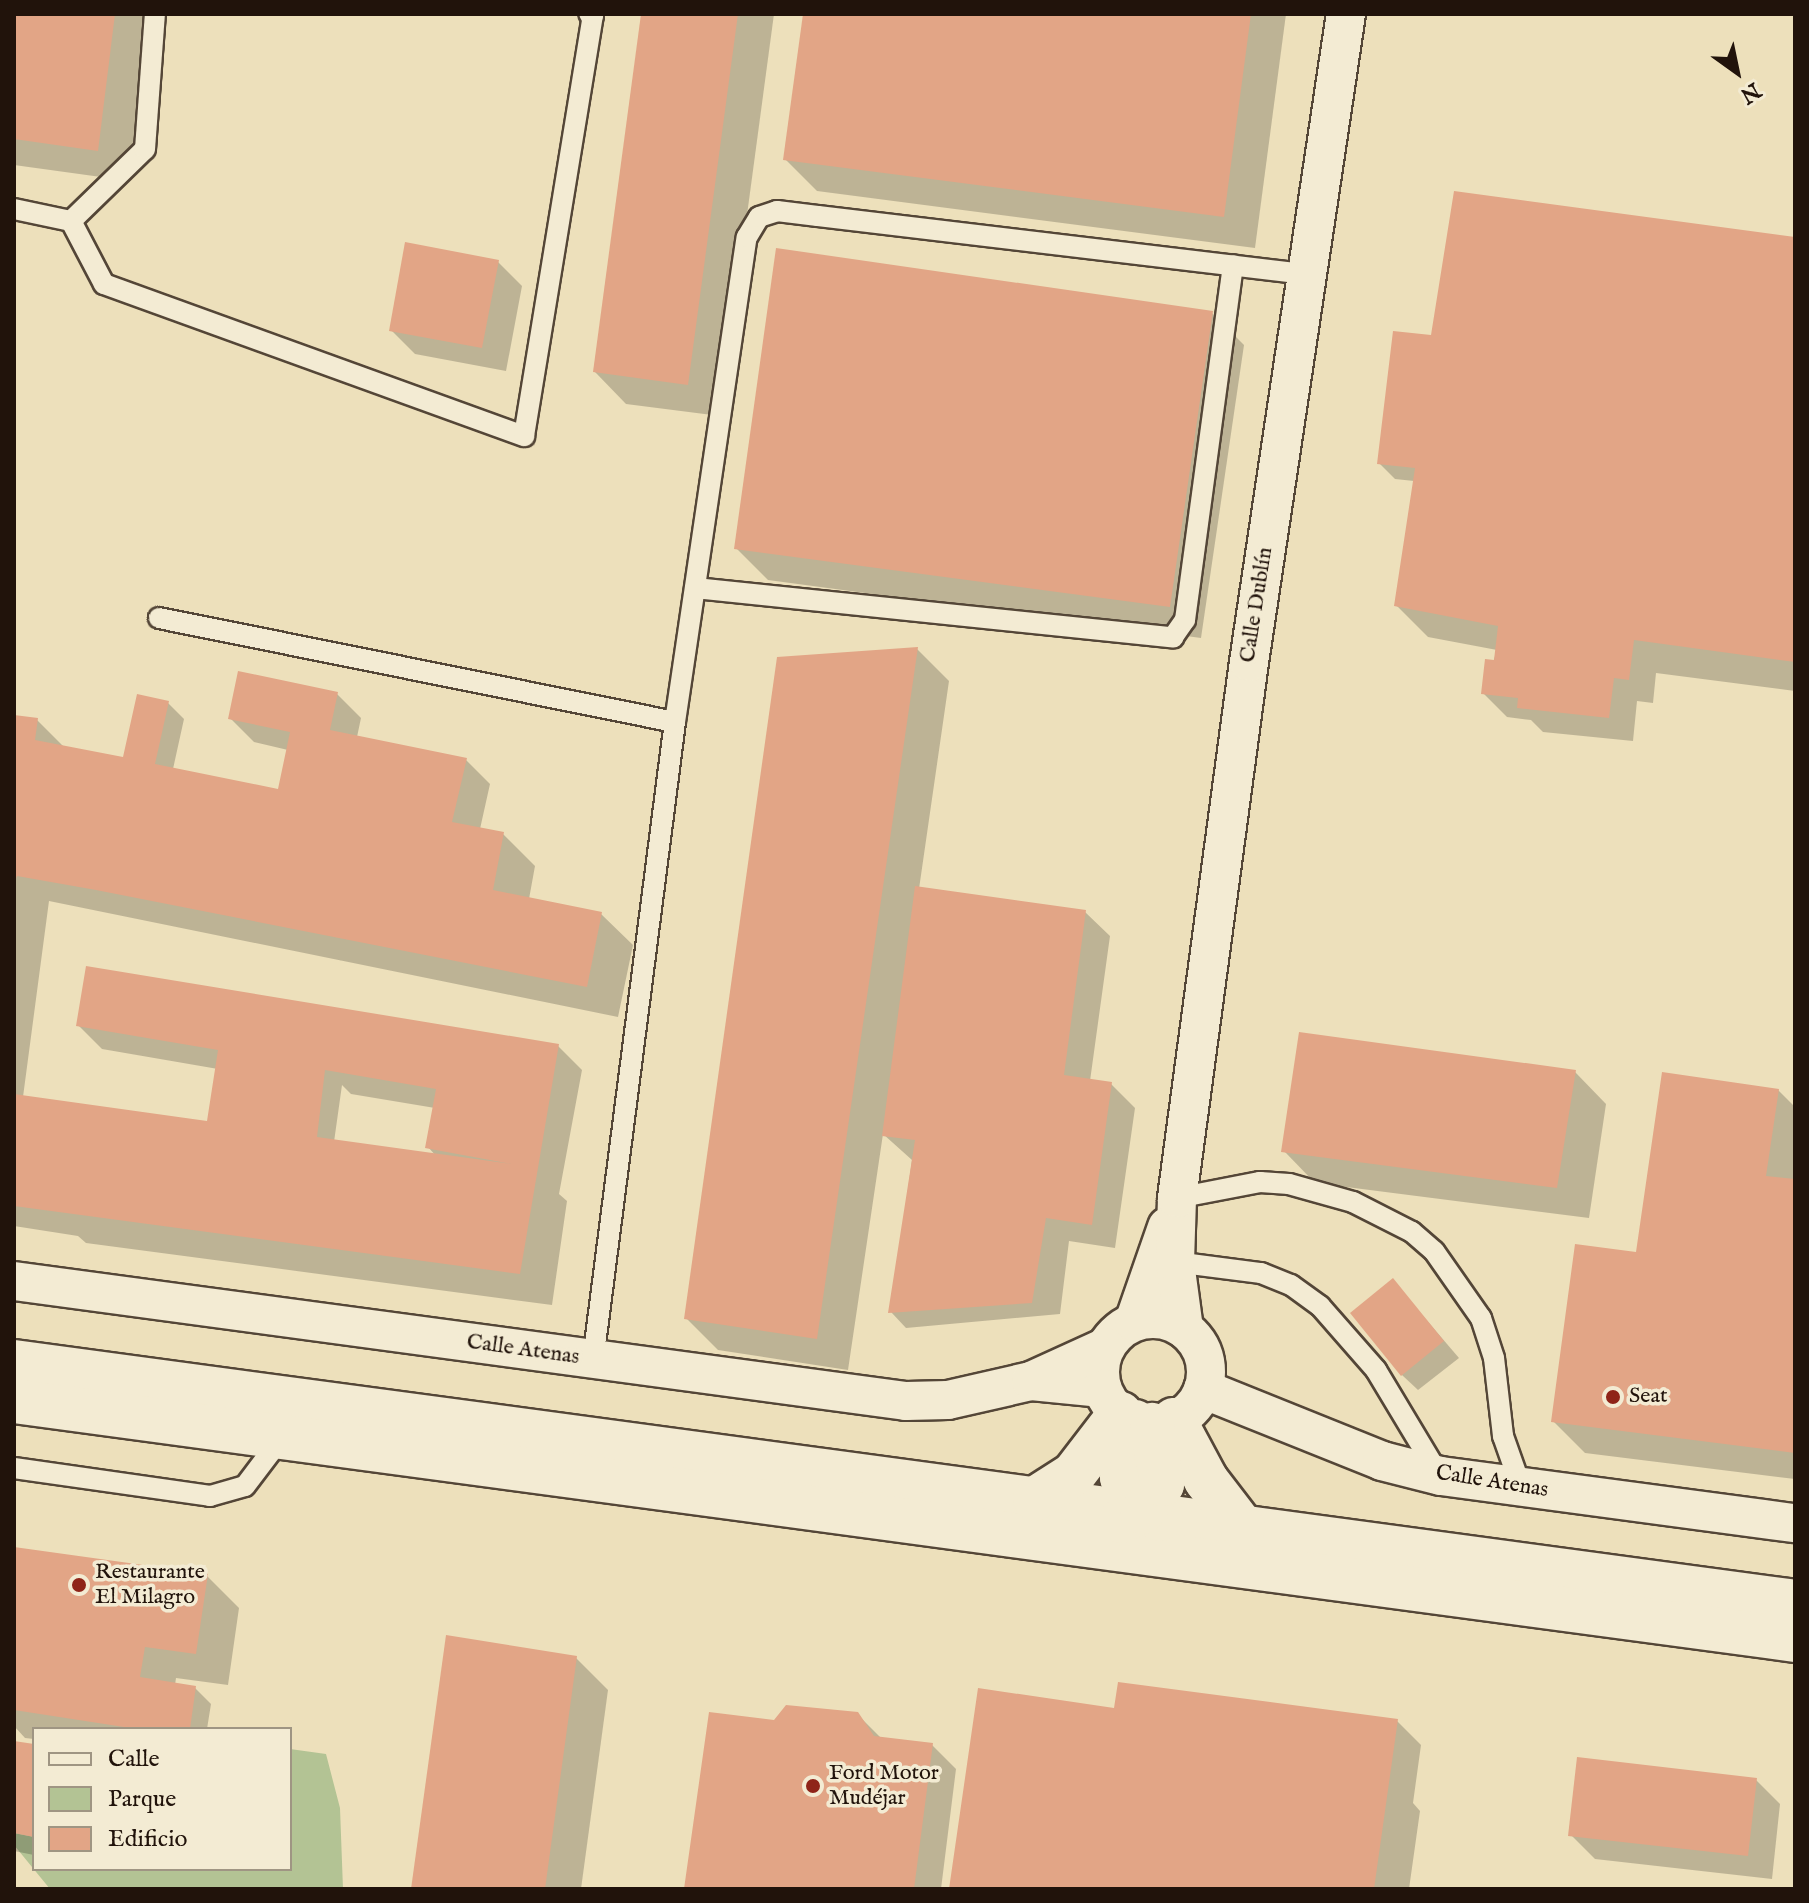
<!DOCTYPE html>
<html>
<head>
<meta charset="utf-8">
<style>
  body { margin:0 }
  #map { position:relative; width:1809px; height:1903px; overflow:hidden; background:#ede0bb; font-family:"IM FELL English",serif }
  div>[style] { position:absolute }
  .green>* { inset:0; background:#b3c394 }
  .shadow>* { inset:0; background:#0003 }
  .building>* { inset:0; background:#e2a586 }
  .roads { filter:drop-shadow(2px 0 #544637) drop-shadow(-2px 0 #544637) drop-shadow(0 2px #544637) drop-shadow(0 -2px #544637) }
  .lane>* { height:20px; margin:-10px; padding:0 10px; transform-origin:10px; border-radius:10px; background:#f3ebd3 }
  .street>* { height:38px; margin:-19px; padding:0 19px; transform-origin:19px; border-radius:19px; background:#f3ebd3 }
  .street>.ring { margin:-19px; padding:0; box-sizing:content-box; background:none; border:38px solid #f3ebd3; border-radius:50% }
  .secondary>* { height:44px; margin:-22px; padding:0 22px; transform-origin:22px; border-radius:22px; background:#f3ebd3 }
  .dots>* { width:22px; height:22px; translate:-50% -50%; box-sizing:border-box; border:4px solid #f3ebd3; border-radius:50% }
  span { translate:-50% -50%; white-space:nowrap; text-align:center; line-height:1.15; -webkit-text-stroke:7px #f3ebd3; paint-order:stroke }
  .street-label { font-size:22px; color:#21130b }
  .poi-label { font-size:22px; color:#21130b }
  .left { translate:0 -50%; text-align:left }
  .frame { position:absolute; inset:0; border:16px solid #21130b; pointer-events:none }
  .legend { position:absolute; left:32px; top:1727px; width:260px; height:144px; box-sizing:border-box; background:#f3ebd3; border:2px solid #9f9583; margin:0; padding:10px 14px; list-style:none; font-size:24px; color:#21130b }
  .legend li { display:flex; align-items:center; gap:16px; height:40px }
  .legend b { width:40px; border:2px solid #9f9583 }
  .north { position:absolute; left:1697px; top:32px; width:80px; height:80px; -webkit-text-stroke:6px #f3ebd3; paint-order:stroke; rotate:147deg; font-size:22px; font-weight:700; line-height:32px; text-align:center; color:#21130b }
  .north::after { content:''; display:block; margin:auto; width:28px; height:36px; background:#21130b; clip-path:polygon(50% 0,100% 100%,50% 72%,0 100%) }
</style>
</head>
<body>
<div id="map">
  <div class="green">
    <i style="clip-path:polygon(290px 1749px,326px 1754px,340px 1808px,343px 1889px,50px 1889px,14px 1845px,14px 1833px,34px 1837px,34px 1869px,290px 1869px)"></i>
  </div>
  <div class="shadow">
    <i style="clip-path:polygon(14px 14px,150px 14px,130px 181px,14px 165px)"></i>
    <i style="clip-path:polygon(643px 14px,774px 14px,720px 416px,626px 404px,595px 372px)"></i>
    <i style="clip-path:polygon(805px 14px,1286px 14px,1255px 248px,817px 191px,785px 159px)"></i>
    <i style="clip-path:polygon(1795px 239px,1795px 691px,1656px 673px,1653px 703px,1637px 701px,1633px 741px,1543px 732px,1531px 720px,1507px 717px,1483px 693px,1497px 650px,1428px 637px,1396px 605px,1414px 481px,1395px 479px,1379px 463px,1430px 337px)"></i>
    <i style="clip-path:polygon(498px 262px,522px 286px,506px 371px,415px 354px,391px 330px)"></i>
    <i style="clip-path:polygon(1212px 313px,1244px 345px,1201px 638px,768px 580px,736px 548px)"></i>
    <i style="clip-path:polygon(917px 649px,949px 681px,919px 889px,1085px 912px,1110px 936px,1090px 1081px,1111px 1084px,1135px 1108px,1115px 1248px,1069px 1241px,1060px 1314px,906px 1328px,891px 1312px,912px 1160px,883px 1134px,848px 1370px,718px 1350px,686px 1318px)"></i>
    <i style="clip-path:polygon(evenodd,337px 694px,361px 718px,357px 737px,466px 760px,490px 784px,480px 829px,503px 834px,535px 866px,529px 899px,601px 914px,633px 945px,618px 1017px,49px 901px,23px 1097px,214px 1125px,218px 1069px,102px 1049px,78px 1025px,558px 1046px,582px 1070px,559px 1194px,567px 1201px,552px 1305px,86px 1243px,78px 1236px,14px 1226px,14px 717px,37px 720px,65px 748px,125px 759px,168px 703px,184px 719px,173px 769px,280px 790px,288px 750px,254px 742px,230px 718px,337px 694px,342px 1085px,351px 1094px,435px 1108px,428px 1147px,436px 1156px,334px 1142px,342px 1085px)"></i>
    <i style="clip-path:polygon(1575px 1072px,1606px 1104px,1589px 1218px,1315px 1183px,1284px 1151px)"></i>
    <i style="clip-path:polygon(1778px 1090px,1795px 1107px,1795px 1479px,1585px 1453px,1553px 1421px,1638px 1255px)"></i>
    <i style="clip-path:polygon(1393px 1281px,1459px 1358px,1418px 1390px,1402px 1375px)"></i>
    <i style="clip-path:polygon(14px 1549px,207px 1576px,239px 1608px,228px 1685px,176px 1678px,175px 1685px,195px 1688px,211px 1704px,207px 1729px,34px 1729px,34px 1739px,25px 1738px,14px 1726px)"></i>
    <i style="clip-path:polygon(576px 1658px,608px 1690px,581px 1889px,413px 1889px)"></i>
    <i style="clip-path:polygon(857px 1714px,882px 1739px,932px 1745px,956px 1769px,941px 1889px,686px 1889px,775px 1722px)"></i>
    <i style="clip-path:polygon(1397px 1721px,1421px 1745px,1413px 1803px,1420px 1811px,1409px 1889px,951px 1889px)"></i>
    <i style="clip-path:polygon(14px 1743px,34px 1746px,34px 1855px,14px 1851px)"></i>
    <i style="clip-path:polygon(1756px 1780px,1780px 1804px,1772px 1879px,1595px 1859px,1571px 1835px)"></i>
  </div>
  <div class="building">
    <i style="clip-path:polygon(14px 14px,115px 14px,98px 151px,14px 139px)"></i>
    <i style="clip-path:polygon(641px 14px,738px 14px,688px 385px,593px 372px)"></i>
    <i style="clip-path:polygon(803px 14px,1251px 14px,1224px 217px,783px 160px)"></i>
    <i style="clip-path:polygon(1454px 191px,1795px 237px,1795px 662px,1634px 640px,1629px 680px,1614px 678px,1609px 718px,1517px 708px,1518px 698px,1481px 694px,1485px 659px,1494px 660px,1498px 626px,1394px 606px,1415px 468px,1377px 464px,1393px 331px,1431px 335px)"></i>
    <i style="clip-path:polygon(405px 242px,499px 260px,482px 348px,389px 331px)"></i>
    <i style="clip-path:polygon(776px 248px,1213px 311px,1170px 607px,734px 549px)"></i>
    <i style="clip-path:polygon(918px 647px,817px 1339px,684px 1319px,777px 657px)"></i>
    <i style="clip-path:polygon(238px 671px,338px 692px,330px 730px,467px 758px,452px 822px,504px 832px,493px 890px,602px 912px,587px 987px,96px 890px,17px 876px,14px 883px,14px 715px,38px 718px,35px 740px,123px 757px,137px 694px,169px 701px,155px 764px,278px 789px,290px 732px,228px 719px)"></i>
    <i style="clip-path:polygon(915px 886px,1086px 910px,1064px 1075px,1112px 1082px,1092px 1225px,1046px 1218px,1032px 1303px,888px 1313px,915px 1140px,882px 1136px)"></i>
    <i style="clip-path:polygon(evenodd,86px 966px,559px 1044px,520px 1274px,14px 1206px,14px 1094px,207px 1121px,218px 1050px,76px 1026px,86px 966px,325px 1070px,436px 1089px,425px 1148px,512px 1164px,317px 1137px,325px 1070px)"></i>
    <i style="clip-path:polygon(1299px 1032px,1576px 1070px,1557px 1188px,1281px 1152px)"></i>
    <i style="clip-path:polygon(1662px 1072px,1779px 1089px,1766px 1176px,1795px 1179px,1795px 1453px,1551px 1422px,1575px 1244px,1636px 1252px)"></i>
    <i style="clip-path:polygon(1393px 1278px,1444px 1341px,1401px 1376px,1350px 1313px)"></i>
    <i style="clip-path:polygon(14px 1547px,208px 1574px,196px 1654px,145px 1647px,140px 1677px,196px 1686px,190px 1729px,137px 1729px,14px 1710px)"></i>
    <i style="clip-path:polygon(446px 1635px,577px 1656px,545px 1889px,411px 1889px)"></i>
    <i style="clip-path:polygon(1118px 1682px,1398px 1719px,1374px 1889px,949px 1889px,978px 1688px,1114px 1708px)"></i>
    <i style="clip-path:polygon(786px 1705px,858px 1712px,874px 1736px,933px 1743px,914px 1889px,684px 1889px,709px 1712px,774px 1720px)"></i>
    <i style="clip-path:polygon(14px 1741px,34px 1744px,34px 1837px,14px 1833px)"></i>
    <i style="clip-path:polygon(1577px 1757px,1757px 1778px,1748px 1856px,1568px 1836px)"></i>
  </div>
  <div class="roads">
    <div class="lane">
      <i style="left:14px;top:209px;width:58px;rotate:11.9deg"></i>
      <i style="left:71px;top:221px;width:103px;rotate:-44.2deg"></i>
      <i style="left:145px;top:149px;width:135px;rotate:-85.8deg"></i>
      <i style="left:71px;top:221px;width:71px;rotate:62.4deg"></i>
      <i style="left:104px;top:284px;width:447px;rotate:19.9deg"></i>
      <i style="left:524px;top:436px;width:426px;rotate:-80.7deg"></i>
      <i style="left:593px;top:16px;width:4px;rotate:-153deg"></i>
      <i style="left:695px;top:588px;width:481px;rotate:5.9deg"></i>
      <i style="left:1173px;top:637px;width:21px;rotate:-55deg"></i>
      <i style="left:1185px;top:620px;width:358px;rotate:-82.3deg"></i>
      <i style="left:159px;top:618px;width:526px;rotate:11.4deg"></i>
      <i style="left:1177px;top:1198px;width:85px;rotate:-10.9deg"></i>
      <i style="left:1260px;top:1182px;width:29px;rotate:4deg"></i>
      <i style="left:1289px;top:1184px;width:66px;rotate:15.7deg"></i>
      <i style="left:1353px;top:1202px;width:66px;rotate:27deg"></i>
      <i style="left:1412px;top:1232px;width:29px;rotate:41deg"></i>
      <i style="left:1434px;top:1251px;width:82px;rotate:55deg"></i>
      <i style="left:1481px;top:1318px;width:42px;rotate:72deg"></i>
      <i style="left:1494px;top:1358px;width:79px;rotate:83.4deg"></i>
      <i style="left:1503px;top:1436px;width:54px;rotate:70.6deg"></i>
      <i style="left:1175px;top:1262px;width:87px;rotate:7.3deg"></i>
      <i style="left:1261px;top:1273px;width:32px;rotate:22deg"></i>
      <i style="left:1291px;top:1285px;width:36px;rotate:36deg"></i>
      <i style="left:1320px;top:1306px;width:85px;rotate:48.8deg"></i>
      <i style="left:1376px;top:1370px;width:120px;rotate:59deg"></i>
      <i style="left:593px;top:1360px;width:643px;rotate:-82.68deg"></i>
      <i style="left:675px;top:722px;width:490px;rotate:-81.6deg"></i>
      <i style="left:747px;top:237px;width:23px;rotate:-59deg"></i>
      <i style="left:759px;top:217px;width:19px;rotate:-18deg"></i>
      <i style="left:777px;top:211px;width:41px;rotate:7deg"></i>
      <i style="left:818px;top:216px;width:493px;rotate:6.8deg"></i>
      <i style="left:14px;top:1468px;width:198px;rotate:8.1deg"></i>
      <i style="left:210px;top:1496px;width:36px;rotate:-16deg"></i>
      <i style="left:245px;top:1486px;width:61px;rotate:-52.9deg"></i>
    </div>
    <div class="street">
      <i style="left:14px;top:1281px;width:900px;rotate:7.66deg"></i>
      <i style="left:906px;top:1401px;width:42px;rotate:-1.4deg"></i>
      <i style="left:948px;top:1400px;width:85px;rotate:-12.9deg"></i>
      <i class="ring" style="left:1100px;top:1319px;width:68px;height:68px"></i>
      <i style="left:1134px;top:1322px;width:101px;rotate:-70.8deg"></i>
      <i style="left:1184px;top:1329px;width:68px;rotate:-97.7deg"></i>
      <i style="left:1175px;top:1262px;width:64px;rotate:-88.2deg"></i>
      <i style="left:1177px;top:1198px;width:541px;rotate:-82.35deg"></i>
      <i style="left:1249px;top:662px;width:655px;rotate:-81.49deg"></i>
      <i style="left:1102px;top:1388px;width:71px;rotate:-174.4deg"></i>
      <i style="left:1031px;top:1381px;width:82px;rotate:-24.4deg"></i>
      <i style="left:1203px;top:1389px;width:193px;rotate:21.9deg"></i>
      <i style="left:1382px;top:1461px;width:61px;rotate:14.3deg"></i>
      <i style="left:1441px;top:1476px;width:357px;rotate:7.6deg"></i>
    </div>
    <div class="secondary">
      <i style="left:14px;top:1362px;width:1797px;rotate:7.67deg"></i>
      <i style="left:14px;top:1401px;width:1797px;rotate:7.64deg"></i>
      <i style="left:1174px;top:1420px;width:68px;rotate:61.9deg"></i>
      <i style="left:1206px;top:1480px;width:61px;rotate:52.4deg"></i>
      <i style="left:1135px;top:1422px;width:57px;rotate:103.1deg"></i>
      <i style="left:1122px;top:1478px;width:39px;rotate:60deg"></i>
      <i style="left:1142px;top:1512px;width:20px;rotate:20deg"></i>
      <i style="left:1035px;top:1499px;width:46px;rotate:-32.7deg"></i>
      <i style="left:1074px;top:1474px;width:76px;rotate:-52.5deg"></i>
      <i style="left:1120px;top:1521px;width:24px;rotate:-22deg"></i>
      <i style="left:1142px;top:1512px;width:34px;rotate:-54deg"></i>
      <i style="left:1162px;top:1484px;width:60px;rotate:-99.6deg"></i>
    </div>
  </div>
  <div class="dots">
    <i style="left:1613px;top:1397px;background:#8f2418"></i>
    <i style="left:79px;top:1585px;background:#8f2418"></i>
    <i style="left:813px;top:1786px;background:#8f2418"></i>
  </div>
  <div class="street-label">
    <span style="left:1257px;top:605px;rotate:-81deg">Calle Dublín</span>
    <span style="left:523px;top:1350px;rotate:8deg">Calle Atenas</span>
    <span style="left:1492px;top:1482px;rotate:9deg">Calle Atenas</span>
  </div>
  <div class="poi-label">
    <span class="left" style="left:1629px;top:1397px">Seat</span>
    <span class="left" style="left:95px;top:1585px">Restaurante<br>El Milagro</span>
    <span class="left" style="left:829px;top:1786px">Ford Motor<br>Mudéjar</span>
  </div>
  <div class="frame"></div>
  <ul class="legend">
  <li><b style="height:10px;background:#f3ebd3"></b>Calle</li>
  <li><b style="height:22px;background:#b3c394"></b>Parque</li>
  <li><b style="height:22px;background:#e2a586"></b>Edificio</li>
  </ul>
  <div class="north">N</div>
</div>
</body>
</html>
